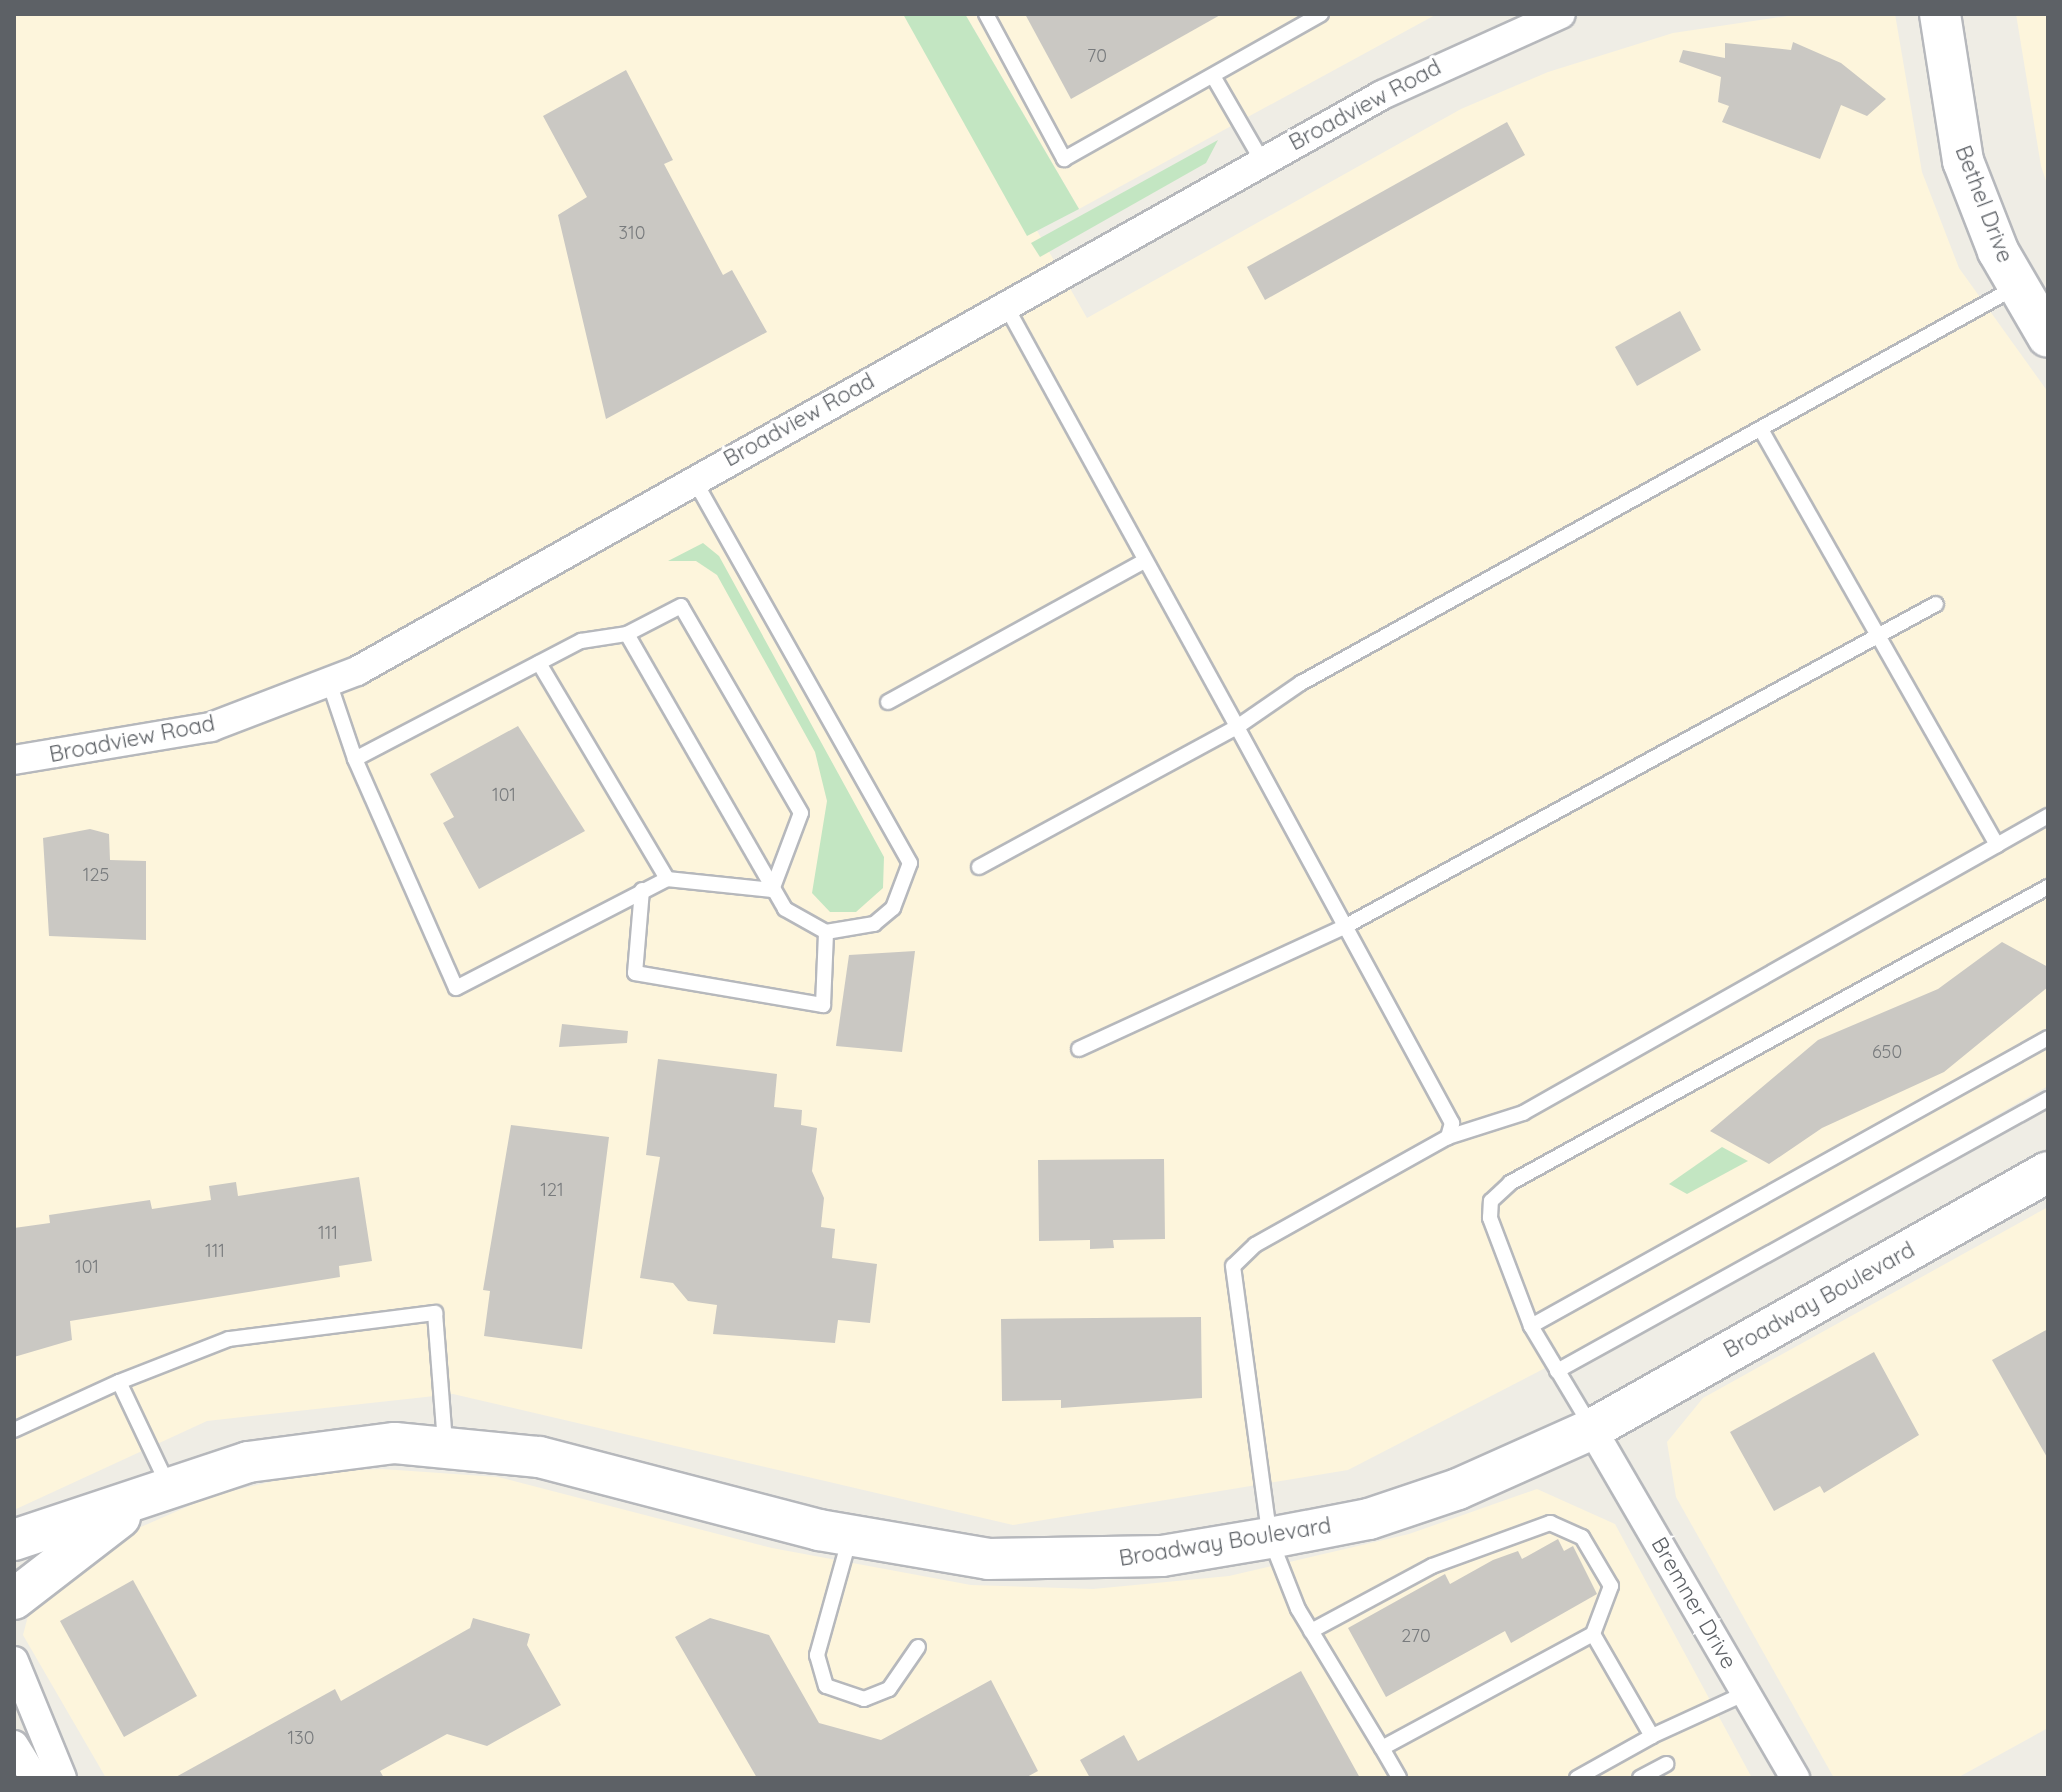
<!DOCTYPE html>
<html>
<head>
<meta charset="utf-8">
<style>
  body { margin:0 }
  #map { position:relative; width:2062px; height:1792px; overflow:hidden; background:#efede5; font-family:Quicksand,sans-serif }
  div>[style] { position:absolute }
  .commercial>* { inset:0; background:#fdf5dc }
  .green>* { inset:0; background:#c3e6c2 }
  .building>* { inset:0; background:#cac8c3 }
  .roads { filter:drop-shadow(2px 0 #b6b8bc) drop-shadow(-2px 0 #b6b8bc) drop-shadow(0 2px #b6b8bc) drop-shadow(0 -2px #b6b8bc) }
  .lane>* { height:14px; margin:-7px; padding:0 7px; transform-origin:7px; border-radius:7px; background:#fff }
  .street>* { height:28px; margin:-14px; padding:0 14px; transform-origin:14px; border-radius:14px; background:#fff }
  .secondary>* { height:40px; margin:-20px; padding:0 20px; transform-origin:20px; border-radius:20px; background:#fff }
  span { translate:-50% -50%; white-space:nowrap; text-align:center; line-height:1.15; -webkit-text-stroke:6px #fff; paint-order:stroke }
  .number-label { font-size:18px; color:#787b7d }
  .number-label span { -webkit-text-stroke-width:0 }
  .street-label { font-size:22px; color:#5d6166 }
  .frame { position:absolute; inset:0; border:16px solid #5d6166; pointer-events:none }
</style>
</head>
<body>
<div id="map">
  <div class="commercial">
    <i style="clip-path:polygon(14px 14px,913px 14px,1087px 318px,1461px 109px,1548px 72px,1673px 33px,1801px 14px,1895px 14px,1922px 172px,1959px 268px,2048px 392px,2048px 1086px,1611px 1334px,1348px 1470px,1013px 1525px,453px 1394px,207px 1421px,14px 1510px)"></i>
    <i style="clip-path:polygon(965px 14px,1437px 14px,1079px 209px)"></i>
    <i style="clip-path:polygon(2016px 14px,2048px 14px,2048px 187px,2041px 166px)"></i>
    <i style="clip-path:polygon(2048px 1207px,2048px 1728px,1957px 1778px,1834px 1778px,1676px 1497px,1667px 1442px,1703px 1398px)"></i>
    <i style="clip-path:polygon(382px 1469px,498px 1477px,772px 1548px,971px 1585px,1093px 1589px,1229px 1576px,1409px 1534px,1537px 1489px,1615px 1524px,1752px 1778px,106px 1778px,23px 1635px,34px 1593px,86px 1551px,214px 1495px,313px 1472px)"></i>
  </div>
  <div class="green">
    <i style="clip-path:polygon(903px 14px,965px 14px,1079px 209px,1027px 236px)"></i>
    <i style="clip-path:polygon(1218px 140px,1206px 163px,1040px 257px,1031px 243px)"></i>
    <i style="clip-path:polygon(703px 543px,719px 556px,884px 857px,883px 888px,856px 912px,830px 912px,812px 893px,827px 801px,815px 752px,717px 575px,696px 561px,668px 561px)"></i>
    <i style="clip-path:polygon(1722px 1147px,1748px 1161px,1687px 1194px,1669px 1184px)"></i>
  </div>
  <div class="building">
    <i style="clip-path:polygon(1025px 14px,1222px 14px,1071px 99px)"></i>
    <i style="clip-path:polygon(1793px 42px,1841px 63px,1886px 99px,1867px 116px,1841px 105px,1820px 159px,1722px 122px,1729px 106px,1718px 102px,1721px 77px,1679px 62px,1683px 50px,1725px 58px,1725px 43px,1791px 50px)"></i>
    <i style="clip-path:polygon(626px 70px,673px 160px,664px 164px,723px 275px,732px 270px,767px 332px,606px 419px,558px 215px,587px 197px,543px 116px)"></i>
    <i style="clip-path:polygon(1507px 122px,1525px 155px,1265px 300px,1247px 267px)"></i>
    <i style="clip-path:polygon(1680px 311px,1701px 350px,1637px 386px,1615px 347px)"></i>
    <i style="clip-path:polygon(518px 726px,585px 831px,479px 889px,443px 823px,454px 817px,430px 774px)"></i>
    <i style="clip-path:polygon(90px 829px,109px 834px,110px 860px,146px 861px,146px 940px,49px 936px,43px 838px)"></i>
    <i style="clip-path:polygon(2002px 942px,2048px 967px,2048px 987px,1944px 1072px,1822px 1128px,1769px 1164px,1710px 1131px,1818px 1040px,1938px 989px)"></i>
    <i style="clip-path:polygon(915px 951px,902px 1052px,836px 1046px,849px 955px)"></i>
    <i style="clip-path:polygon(562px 1024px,628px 1031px,627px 1043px,559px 1047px)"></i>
    <i style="clip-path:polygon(658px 1059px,777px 1074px,774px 1107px,802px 1110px,801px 1125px,817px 1128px,812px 1171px,824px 1198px,821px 1227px,835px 1229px,832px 1258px,877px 1264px,870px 1323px,838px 1320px,835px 1343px,713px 1334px,717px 1305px,688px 1301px,673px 1283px,640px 1278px,660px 1157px,646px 1155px)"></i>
    <i style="clip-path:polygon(511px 1125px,609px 1137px,582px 1349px,484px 1336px,490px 1291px,483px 1290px)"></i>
    <i style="clip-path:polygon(1164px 1159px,1165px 1239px,1113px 1240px,1114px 1248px,1090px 1249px,1090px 1240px,1039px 1241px,1038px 1160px)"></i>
    <i style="clip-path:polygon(359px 1177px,372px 1261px,339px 1266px,340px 1277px,70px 1321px,72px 1340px,14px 1357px,14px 1228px,50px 1223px,49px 1215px,150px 1200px,152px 1209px,211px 1200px,209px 1186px,236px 1182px,238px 1196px)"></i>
    <i style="clip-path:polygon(1201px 1317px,1202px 1398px,1061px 1408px,1061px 1400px,1002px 1401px,1001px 1319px)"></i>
    <i style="clip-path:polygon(2048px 1329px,2048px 1459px,1992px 1360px)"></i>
    <i style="clip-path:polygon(1874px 1352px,1919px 1435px,1824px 1493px,1820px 1486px,1774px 1511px,1730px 1432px)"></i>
    <i style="clip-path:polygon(1558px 1539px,1564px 1551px,1573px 1546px,1597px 1594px,1511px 1643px,1505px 1631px,1386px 1697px,1348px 1628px,1445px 1574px,1450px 1584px,1493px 1560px,1518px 1551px,1522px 1559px)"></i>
    <i style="clip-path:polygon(133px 1580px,197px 1696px,124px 1737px,60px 1621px)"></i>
    <i style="clip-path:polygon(473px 1618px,530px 1634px,527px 1645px,561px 1705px,487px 1746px,447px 1734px,380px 1771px,384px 1778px,174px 1778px,335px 1689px,341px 1701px,470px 1628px)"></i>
    <i style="clip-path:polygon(710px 1618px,769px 1635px,819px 1723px,881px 1740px,991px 1680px,1038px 1771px,1025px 1778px,757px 1778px,675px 1637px)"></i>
    <i style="clip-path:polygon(1301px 1671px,1360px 1778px,1090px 1778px,1080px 1760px,1124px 1735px,1138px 1761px)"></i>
  </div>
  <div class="roads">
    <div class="lane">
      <i style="left:986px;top:14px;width:165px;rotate:61.7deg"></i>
      <i style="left:1064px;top:159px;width:295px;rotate:-29.4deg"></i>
      <i style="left:1213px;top:76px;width:98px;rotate:60deg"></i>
      <i style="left:1006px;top:306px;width:480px;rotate:61.2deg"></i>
      <i style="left:1237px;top:727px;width:78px;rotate:-34.5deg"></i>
      <i style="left:1301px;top:683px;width:817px;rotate:-28.98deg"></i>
      <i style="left:539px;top:663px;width:251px;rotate:59.3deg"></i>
      <i style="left:667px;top:879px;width:106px;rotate:6deg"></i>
      <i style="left:772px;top:890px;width:82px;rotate:-69.4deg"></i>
      <i style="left:801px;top:813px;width:239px;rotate:-120.1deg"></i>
      <i style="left:681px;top:606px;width:61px;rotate:152.6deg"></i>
      <i style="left:329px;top:682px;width:81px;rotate:71.3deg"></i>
      <i style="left:355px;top:759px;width:255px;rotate:-27.6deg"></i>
      <i style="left:581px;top:641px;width:47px;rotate:-8.7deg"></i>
      <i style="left:627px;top:634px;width:317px;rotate:60.1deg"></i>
      <i style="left:785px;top:909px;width:47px;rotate:29.3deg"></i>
      <i style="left:826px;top:932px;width:49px;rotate:-9.5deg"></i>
      <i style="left:874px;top:924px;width:25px;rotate:-40deg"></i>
      <i style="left:893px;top:908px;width:48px;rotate:-69.3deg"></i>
      <i style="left:910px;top:863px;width:442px;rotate:-119.4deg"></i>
      <i style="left:888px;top:702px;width:292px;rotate:-28.8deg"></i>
      <i style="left:355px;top:759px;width:250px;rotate:66.2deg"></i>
      <i style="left:456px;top:988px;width:237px;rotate:-27.3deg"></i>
      <i style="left:1997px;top:845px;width:59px;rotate:-29.6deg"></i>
      <i style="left:979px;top:867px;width:294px;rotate:-28.5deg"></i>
      <i style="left:1237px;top:727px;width:451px;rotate:61.5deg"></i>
      <i style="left:1452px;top:1123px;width:15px;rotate:106deg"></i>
      <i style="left:1448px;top:1137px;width:221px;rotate:150.8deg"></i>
      <i style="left:1255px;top:1245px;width:30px;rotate:136deg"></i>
      <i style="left:1233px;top:1266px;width:275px;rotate:82.3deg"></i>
      <i style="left:1270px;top:1538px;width:76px;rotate:68.5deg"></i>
      <i style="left:1298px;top:1609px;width:162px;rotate:58.9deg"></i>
      <i style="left:1382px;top:1748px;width:240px;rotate:-28.4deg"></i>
      <i style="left:1593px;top:1634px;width:118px;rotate:60deg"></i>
      <i style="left:1652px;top:1736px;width:103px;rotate:-24.6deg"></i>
      <i style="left:642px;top:890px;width:83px;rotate:94.8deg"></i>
      <i style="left:635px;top:973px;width:191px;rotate:9.7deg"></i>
      <i style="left:823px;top:1005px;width:73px;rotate:-87.6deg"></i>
      <i style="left:1079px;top:1049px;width:294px;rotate:-24.7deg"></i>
      <i style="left:1346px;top:926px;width:672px;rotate:-28.62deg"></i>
      <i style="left:1448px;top:1137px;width:79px;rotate:-17.7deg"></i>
      <i style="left:1523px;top:1113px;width:545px;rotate:-29.48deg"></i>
      <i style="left:1997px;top:845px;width:478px;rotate:-119.6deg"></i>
      <i style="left:1531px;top:1326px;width:592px;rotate:-29.12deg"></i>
      <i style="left:1557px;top:1371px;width:561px;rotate:-28.99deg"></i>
      <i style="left:1592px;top:1428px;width:119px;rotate:-120.9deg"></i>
      <i style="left:1531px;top:1326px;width:116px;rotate:-110.8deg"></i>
      <i style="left:1490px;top:1218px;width:17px;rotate:-87deg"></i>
      <i style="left:1491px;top:1201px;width:26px;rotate:-43deg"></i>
      <i style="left:1510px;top:1183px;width:614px;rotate:-28.82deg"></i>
      <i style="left:14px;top:1430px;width:115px;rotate:-24.6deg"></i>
      <i style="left:168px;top:1485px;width:114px;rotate:-115.4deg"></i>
      <i style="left:119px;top:1382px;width:118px;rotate:-21.4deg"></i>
      <i style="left:229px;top:1339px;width:208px;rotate:-7.2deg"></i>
      <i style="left:435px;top:1313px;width:130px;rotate:85.6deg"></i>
      <i style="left:850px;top:1537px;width:123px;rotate:105.6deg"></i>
      <i style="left:817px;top:1655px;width:32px;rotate:74deg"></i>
      <i style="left:826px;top:1686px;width:40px;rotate:18.9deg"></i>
      <i style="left:864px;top:1699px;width:27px;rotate:-22deg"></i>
      <i style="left:889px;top:1689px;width:51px;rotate:-55.4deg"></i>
      <i style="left:1311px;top:1631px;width:137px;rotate:-28.2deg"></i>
      <i style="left:1432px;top:1566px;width:126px;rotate:-20deg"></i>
      <i style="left:1550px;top:1523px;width:35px;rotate:24deg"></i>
      <i style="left:1582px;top:1537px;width:57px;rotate:59.4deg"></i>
      <i style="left:1611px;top:1586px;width:51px;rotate:110.6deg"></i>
      <i style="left:1382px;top:1748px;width:34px;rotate:60deg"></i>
      <i style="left:1577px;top:1778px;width:86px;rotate:-29.2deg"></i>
      <i style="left:1640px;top:1778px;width:30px;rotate:-28deg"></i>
    </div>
    <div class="street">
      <i style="left:14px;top:760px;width:200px;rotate:-9.5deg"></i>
      <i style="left:211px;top:727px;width:156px;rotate:-21deg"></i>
      <i style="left:357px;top:671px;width:1176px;rotate:-29.33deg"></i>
      <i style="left:1382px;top:95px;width:196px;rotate:-24.3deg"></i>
      <i style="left:1592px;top:1429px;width:404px;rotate:59.8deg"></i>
      <i style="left:14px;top:1661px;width:126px;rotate:67.7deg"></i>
      <i style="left:14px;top:1745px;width:39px;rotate:58deg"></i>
    </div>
    <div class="secondary">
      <i style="left:1940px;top:14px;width:149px;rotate:81.1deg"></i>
      <i style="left:1963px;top:161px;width:97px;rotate:68.7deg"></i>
      <i style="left:1998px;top:251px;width:99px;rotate:59.8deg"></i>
      <i style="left:14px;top:1540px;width:247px;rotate:-18.4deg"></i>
      <i style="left:248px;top:1462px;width:148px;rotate:-7.4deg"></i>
      <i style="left:395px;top:1443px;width:145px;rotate:5.6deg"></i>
      <i style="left:539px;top:1457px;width:289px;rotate:14.6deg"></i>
      <i style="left:819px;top:1530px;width:171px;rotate:9.7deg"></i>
      <i style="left:988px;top:1559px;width:174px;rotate:-1deg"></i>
      <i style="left:1162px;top:1556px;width:109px;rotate:-9.5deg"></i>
      <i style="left:1270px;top:1538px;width:101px;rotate:-10.9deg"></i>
      <i style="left:1369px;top:1519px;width:94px;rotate:-18.6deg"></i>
      <i style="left:1458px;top:1489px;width:147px;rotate:-24.1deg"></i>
      <i style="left:1592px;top:1429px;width:523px;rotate:-29.41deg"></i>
      <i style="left:14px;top:1599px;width:134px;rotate:-37.7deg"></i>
    </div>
  </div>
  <div class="number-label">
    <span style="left:1097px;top:56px">70</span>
    <span style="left:632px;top:233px">310</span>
    <span style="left:504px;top:795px">101</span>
    <span style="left:96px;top:875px">125</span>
    <span style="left:1887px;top:1052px">650</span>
    <span style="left:552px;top:1190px">121</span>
    <span style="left:328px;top:1233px">111</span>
    <span style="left:215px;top:1251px">111</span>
    <span style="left:87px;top:1267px">101</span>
    <span style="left:1416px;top:1636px">270</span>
    <span style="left:301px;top:1738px">130</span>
  </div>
  <div class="street-label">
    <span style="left:1365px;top:105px;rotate:-28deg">Broadview Road</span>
    <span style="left:1984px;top:204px;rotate:69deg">Bethel Drive</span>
    <span style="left:799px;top:420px;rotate:-29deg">Broadview Road</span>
    <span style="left:132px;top:739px;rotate:-11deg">Broadview Road</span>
    <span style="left:1819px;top:1300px;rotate:-29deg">Broadway Boulevard</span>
    <span style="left:1225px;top:1542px;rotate:-9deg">Broadway Boulevard</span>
    <span style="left:1694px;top:1603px;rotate:60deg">Bremner Drive</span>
  </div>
  <div class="frame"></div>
</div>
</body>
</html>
